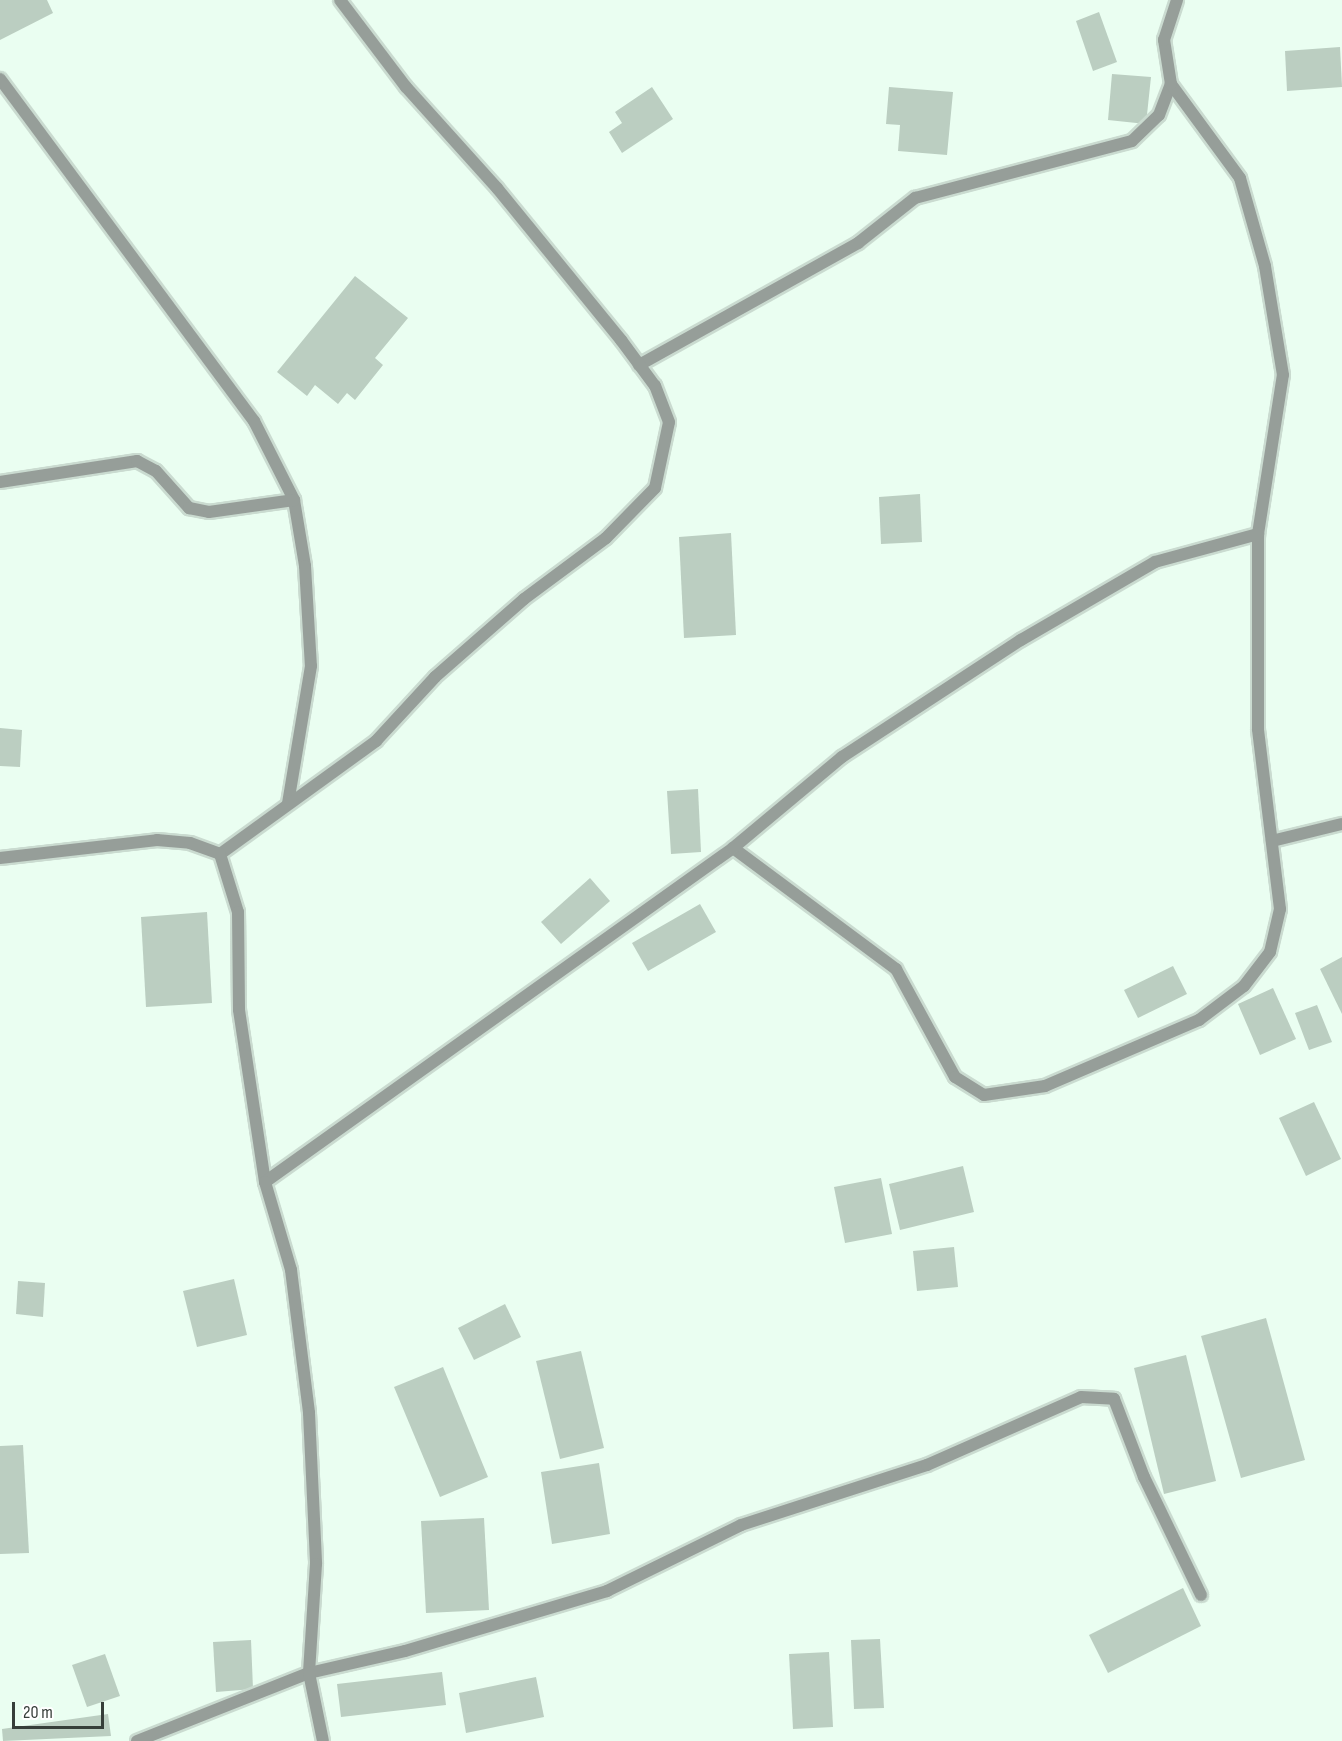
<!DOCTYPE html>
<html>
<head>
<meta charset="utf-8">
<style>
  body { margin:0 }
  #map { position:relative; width:1342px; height:1741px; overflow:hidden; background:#eafef1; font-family:"Sofia Sans Condensed",sans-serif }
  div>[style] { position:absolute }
  .building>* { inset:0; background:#bbcec1 }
  .roads { filter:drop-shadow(2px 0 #cadbd0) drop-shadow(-2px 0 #cadbd0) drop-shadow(0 2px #cadbd0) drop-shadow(0 -2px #cadbd0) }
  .minor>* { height:12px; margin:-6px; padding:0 6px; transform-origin:6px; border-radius:6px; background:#969e99 }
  span { translate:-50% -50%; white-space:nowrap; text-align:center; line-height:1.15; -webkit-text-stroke:4.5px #fff; paint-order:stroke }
  .scale { position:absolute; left:12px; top:1702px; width:92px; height:27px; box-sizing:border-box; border:3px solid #363e39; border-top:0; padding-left:8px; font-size:18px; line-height:21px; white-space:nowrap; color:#363e39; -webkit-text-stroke:4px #fff; paint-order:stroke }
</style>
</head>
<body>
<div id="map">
  <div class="building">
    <i style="clip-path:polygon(0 0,47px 0,53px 13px,0 40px)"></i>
    <i style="clip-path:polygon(1099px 12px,1117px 62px,1093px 71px,1076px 21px)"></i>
    <i style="clip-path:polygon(1340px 47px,1342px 87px,1287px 91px,1285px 51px)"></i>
    <i style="clip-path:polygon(1112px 74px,1151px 77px,1146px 124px,1108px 120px)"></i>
    <i style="clip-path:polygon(652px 87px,673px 119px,622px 153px,609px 132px,622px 123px,615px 112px)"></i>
    <i style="clip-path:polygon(889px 87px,953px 92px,947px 155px,898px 151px,900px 125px,886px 124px)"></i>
    <i style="clip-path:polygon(355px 276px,408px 318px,375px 358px,383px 365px,355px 400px,347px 393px,338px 404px,315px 385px,307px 396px,277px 372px)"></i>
    <i style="clip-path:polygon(920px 494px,922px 542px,881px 544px,879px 497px)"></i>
    <i style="clip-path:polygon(731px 533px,736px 635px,684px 638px,679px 537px)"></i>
    <i style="clip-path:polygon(0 728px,22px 730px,20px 767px,0 766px)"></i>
    <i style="clip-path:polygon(698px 789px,701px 852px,671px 854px,667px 791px)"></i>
    <i style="clip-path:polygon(590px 878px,610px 901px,561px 944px,541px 922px)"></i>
    <i style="clip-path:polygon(700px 904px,716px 932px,648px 971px,632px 943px)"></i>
    <i style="clip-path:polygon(207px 912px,212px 1003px,146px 1007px,141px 917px)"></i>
    <i style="clip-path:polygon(1342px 957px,1342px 1014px,1320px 969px)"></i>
    <i style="clip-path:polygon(1173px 966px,1187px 994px,1138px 1018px,1124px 990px)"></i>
    <i style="clip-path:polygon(1273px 988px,1296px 1039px,1260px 1055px,1238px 1004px)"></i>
    <i style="clip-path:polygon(1317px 1005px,1332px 1042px,1309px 1050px,1295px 1013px)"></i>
    <i style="clip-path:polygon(1314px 1102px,1341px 1159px,1306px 1176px,1279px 1118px)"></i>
    <i style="clip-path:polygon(963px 1166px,974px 1212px,900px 1230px,889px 1184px)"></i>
    <i style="clip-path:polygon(881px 1178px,892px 1234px,845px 1243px,834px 1187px)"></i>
    <i style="clip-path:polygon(954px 1247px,958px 1287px,917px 1291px,913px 1251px)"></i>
    <i style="clip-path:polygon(234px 1279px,247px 1335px,197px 1347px,183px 1291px)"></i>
    <i style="clip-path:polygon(18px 1281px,45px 1283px,43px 1317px,16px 1314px)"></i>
    <i style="clip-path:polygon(505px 1304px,521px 1337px,474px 1360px,458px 1328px)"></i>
    <i style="clip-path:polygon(1266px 1318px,1305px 1460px,1241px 1478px,1201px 1336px)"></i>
    <i style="clip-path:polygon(581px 1351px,604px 1448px,560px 1459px,536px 1361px)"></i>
    <i style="clip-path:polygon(1186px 1355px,1216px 1481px,1164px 1494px,1134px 1368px)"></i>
    <i style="clip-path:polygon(443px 1367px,488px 1477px,440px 1497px,394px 1387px)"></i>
    <i style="clip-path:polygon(23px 1445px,29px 1553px,0 1554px,0 1446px)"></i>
    <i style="clip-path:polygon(599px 1463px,610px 1534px,552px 1544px,541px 1472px)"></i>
    <i style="clip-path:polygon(484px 1518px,489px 1610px,426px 1613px,421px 1521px)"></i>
    <i style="clip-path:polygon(1183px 1588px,1201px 1626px,1108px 1673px,1089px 1635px)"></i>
    <i style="clip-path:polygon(880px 1639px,884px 1708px,854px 1709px,851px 1640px)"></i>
    <i style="clip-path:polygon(251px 1640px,253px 1689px,216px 1692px,213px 1642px)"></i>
    <i style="clip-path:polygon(829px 1652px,833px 1727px,793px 1729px,789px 1654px)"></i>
    <i style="clip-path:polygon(105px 1654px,120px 1696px,87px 1707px,72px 1665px)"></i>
    <i style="clip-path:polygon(442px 1672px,446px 1705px,341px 1717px,337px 1684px)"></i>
    <i style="clip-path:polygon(536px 1677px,544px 1717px,466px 1733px,459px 1693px)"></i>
    <i style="clip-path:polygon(108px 1714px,111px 1736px,3px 1741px,2px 1729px)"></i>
  </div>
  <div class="roads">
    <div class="minor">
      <i style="left:0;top:79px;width:426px;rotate:53.4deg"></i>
      <i style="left:254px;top:421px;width:89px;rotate:63.1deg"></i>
      <i style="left:294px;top:500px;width:67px;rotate:80.5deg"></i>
      <i style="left:305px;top:566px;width:100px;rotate:86.6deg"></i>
      <i style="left:311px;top:666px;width:140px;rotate:99.5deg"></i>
      <i style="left:639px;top:365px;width:251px;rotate:-29.1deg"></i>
      <i style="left:858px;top:243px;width:73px;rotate:-38.3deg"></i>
      <i style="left:915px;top:198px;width:224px;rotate:-14.7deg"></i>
      <i style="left:1132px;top:141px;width:37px;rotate:-44deg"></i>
      <i style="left:1159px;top:115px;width:33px;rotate:-69deg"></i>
      <i style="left:0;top:482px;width:139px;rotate:-8.7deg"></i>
      <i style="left:137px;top:461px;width:21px;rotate:28deg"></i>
      <i style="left:156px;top:471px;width:50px;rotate:48.3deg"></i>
      <i style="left:189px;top:508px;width:20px;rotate:11deg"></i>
      <i style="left:209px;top:512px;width:86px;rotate:-8deg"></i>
      <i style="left:1272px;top:841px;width:72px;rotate:-13.7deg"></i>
      <i style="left:733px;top:848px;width:203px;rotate:36.6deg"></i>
      <i style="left:896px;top:969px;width:123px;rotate:61.4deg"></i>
      <i style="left:955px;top:1077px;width:34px;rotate:32deg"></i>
      <i style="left:984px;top:1095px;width:62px;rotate:-8.4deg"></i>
      <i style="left:1045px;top:1086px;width:168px;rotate:-23.2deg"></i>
      <i style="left:1199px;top:1020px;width:56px;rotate:-37.1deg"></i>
      <i style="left:1244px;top:986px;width:43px;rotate:-52.6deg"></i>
      <i style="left:1270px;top:952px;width:44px;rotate:-76.9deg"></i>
      <i style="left:1280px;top:909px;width:181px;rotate:-97deg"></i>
      <i style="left:1258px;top:729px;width:195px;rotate:-90deg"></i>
      <i style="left:1258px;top:534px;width:161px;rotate:-81.1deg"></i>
      <i style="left:1283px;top:375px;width:110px;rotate:-99.4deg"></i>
      <i style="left:1265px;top:266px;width:91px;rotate:-105.9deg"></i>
      <i style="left:1240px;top:178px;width:117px;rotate:-126.3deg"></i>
      <i style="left:1171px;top:84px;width:45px;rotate:-99deg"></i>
      <i style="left:1164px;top:40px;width:42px;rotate:-72deg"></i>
      <i style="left:220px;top:854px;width:61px;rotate:72.8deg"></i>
      <i style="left:238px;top:912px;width:98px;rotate:89.4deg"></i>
      <i style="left:239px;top:1010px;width:174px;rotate:81.4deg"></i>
      <i style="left:265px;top:1182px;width:575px;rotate:-35.51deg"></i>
      <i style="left:733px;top:848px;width:142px;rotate:-39.9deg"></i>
      <i style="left:842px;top:757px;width:214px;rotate:-33.2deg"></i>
      <i style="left:1021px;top:640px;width:155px;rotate:-30.2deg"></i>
      <i style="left:1155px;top:562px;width:107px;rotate:-15.2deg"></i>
      <i style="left:220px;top:854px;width:193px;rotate:-35.9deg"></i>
      <i style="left:376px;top:741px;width:87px;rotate:-47.3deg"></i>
      <i style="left:435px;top:677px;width:118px;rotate:-41.2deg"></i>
      <i style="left:524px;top:599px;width:102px;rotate:-36.6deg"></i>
      <i style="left:606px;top:538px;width:70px;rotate:-45.6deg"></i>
      <i style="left:655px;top:488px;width:67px;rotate:-78deg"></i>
      <i style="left:669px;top:422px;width:39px;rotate:-111deg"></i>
      <i style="left:655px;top:386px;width:57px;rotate:-126.5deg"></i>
      <i style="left:621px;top:340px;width:196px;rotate:-129.2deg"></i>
      <i style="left:497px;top:188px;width:136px;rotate:-132deg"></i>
      <i style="left:406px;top:87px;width:109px;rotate:-127.2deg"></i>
      <i style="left:0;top:858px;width:158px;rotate:-6.5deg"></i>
      <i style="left:157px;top:840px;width:33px;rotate:5deg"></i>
      <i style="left:190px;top:843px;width:32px;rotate:20deg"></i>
      <i style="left:265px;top:1182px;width:92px;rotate:73.5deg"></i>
      <i style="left:291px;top:1270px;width:144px;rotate:82.8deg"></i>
      <i style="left:309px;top:1413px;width:151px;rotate:87.3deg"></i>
      <i style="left:316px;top:1564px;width:109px;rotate:93.7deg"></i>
      <i style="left:309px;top:1673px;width:98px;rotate:-12.9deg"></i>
      <i style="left:405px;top:1651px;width:211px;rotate:-16.5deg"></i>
      <i style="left:607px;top:1591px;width:149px;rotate:-26.2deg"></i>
      <i style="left:741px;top:1525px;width:195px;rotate:-17.9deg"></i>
      <i style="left:927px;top:1465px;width:168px;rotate:-23.8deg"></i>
      <i style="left:1081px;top:1397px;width:33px;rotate:3deg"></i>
      <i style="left:1114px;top:1399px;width:84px;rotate:69deg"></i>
      <i style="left:1144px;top:1477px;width:131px;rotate:64.2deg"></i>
      <i style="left:137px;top:1741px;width:185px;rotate:-21.6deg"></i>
      <i style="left:309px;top:1673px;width:69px;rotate:78.4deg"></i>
    </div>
  </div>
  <div class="scale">20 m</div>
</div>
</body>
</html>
